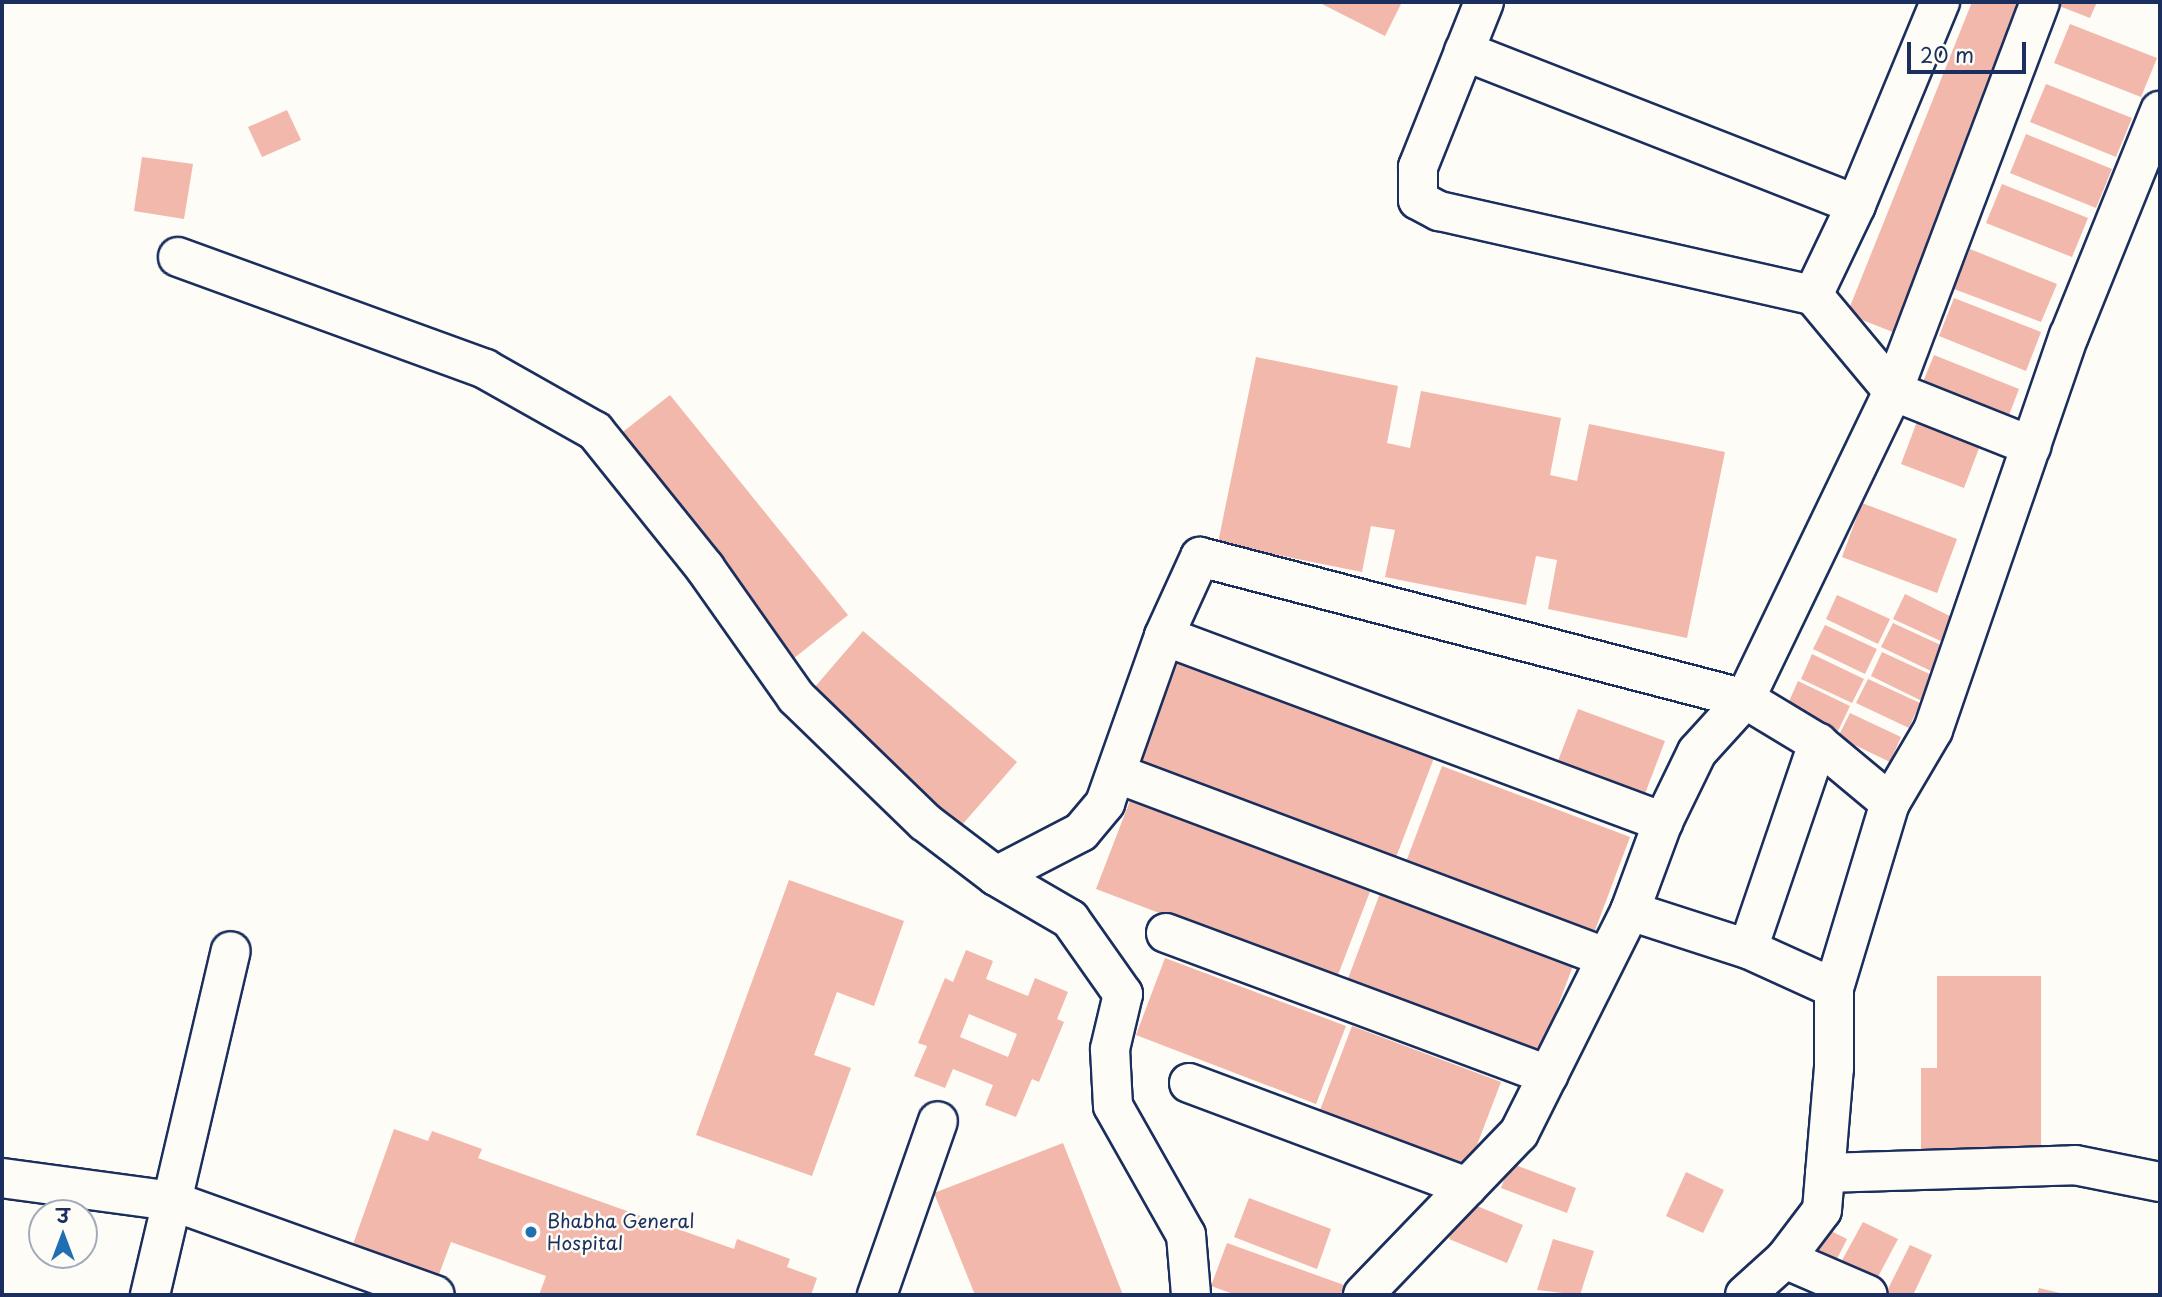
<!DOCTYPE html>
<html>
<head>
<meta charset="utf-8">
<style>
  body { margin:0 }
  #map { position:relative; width:2162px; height:1297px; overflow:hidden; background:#fdfcf7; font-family:"Playpen Sans","Playpen Sans Deva",sans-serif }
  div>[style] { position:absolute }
  .building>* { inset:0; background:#f1b8ab }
  .roads { filter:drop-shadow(2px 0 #1b2f5e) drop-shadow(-2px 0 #1b2f5e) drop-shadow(0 2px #1b2f5e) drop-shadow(0 -2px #1b2f5e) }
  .minor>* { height:38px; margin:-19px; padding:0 19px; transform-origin:19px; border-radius:19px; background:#fdfcf7 }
  .dots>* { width:19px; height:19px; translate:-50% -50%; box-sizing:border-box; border:4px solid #fdfcf7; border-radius:50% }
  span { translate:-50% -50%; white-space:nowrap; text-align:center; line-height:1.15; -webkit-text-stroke:5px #fdfcf7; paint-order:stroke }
  .poi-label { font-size:19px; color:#1b2f5e }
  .left { translate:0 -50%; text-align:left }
  .frame { position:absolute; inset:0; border:4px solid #1b2f5e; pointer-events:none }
  .north { position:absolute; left:28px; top:1199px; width:70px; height:70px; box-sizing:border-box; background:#fdfcf7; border:2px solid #a3aaba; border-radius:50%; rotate:0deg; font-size:19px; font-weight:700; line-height:28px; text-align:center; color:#1b2f5e }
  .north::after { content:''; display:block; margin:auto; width:24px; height:32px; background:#1f6fb2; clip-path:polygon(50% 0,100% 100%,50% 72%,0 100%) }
  .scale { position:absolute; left:1907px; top:42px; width:119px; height:32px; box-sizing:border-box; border:4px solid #1b2f5e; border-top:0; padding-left:9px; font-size:21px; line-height:24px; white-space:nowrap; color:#1b2f5e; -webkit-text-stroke:5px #fdfcf7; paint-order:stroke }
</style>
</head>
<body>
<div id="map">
  <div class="building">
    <i style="clip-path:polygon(1318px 2px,1402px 2px,1385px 36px)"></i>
    <i style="clip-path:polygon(1972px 2px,2037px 2px,1903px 336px,1847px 314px)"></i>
    <i style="clip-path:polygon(2049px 2px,2097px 2px,2090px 18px)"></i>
    <i style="clip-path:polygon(2070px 24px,2157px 58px,2141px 97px,2054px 63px)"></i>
    <i style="clip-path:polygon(2046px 84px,2132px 118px,2116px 157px,2030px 122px)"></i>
    <i style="clip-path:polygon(287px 110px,301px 140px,262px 157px,248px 127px)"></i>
    <i style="clip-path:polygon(2026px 134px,2112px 169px,2096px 208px,2010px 173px)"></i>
    <i style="clip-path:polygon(142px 157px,193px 164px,184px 219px,134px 211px)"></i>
    <i style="clip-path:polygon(2002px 184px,2088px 218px,2072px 257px,1986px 223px)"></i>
    <i style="clip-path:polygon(1970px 249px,2057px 284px,2041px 322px,1954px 289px)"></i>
    <i style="clip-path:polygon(1954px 298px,2041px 332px,2026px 371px,1939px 336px)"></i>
    <i style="clip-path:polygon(1934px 355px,2019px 389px,2004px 428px,1918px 394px)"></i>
    <i style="clip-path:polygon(1256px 357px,1398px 386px,1387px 443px,1410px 448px,1421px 391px,1561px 418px,1550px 475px,1577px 481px,1589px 424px,1725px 452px,1687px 638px,1548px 609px,1557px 560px,1536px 556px,1526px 605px,1385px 577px,1395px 530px,1371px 526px,1362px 572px,1218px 543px)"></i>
    <i style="clip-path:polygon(670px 395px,848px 615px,793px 659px,615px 438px)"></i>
    <i style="clip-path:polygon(1921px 411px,1984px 435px,1964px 488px,1901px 464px)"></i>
    <i style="clip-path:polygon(1862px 503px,1957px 539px,1937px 593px,1842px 557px)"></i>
    <i style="clip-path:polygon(1905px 594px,1956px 619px,1945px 643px,1893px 619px)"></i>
    <i style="clip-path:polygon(1837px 595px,1890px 619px,1878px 644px,1826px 619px)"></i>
    <i style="clip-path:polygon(1893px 623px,1945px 647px,1933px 672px,1881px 647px)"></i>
    <i style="clip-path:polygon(1825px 625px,1877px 649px,1865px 674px,1813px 649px)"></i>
    <i style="clip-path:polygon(863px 631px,1017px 762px,961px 826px,808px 695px)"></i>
    <i style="clip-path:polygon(1882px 652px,1934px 676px,1922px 701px,1871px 676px)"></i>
    <i style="clip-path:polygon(1179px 653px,1437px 750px,1395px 860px,1137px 762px)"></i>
    <i style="clip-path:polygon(1812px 654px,1864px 679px,1852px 703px,1801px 679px)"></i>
    <i style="clip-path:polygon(1868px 679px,1920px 703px,1909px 728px,1856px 703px)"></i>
    <i style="clip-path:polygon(1798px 681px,1850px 706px,1838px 731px,1787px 706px)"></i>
    <i style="clip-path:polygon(1578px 709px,1665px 741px,1643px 799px,1556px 766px)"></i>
    <i style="clip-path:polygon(1850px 713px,1901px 737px,1890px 762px,1838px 737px)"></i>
    <i style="clip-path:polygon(1442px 766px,1630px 837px,1594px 933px,1406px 862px)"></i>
    <i style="clip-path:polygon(1131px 798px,1371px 889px,1336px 980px,1096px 889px)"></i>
    <i style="clip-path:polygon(789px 880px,904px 921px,874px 1006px,837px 992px,814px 1055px,851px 1068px,812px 1176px,696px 1135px)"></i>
    <i style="clip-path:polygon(1382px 888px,1575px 960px,1539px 1057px,1346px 984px)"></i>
    <i style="clip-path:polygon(evenodd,966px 950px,993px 961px,986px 979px,1028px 996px,1035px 978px,1068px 992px,1057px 1019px,1064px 1022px,1039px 1082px,1032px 1079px,1016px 1117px,985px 1105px,993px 1085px,953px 1069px,945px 1088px,914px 1076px,927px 1046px,918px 1043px,945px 978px,953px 982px,966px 950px,969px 1014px,1017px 1034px,1008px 1057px,960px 1037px,969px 1014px)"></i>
    <i style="clip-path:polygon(1165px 958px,1346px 1026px,1316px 1104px,1136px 1035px)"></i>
    <i style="clip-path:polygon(1937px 976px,2041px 976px,2041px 1149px,1921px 1149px,1921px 1068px,1937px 1068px)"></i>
    <i style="clip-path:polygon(1352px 1026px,1501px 1082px,1469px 1166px,1320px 1110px)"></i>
    <i style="clip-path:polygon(394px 1129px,428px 1141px,432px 1131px,482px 1149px,478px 1158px,734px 1249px,737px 1239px,790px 1259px,787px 1267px,817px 1278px,811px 1295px,539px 1295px,546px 1276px,451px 1242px,438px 1277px,352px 1247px)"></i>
    <i style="clip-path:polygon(1063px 1143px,1123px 1295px,975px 1295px,934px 1193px)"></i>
    <i style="clip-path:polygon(1510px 1163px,1576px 1188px,1567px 1213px,1501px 1188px)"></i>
    <i style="clip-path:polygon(1686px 1172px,1724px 1190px,1703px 1233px,1666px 1216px)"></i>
    <i style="clip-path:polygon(1249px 1198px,1331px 1229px,1317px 1269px,1234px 1237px)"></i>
    <i style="clip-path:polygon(1465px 1201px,1523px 1225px,1507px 1263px,1449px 1239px)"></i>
    <i style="clip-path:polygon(1863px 1222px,1898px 1239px,1870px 1292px,1835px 1273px)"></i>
    <i style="clip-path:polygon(1821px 1226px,1847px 1239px,1832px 1269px,1806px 1256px)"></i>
    <i style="clip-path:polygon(1553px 1239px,1594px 1251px,1580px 1295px,1537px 1290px)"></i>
    <i style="clip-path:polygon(1227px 1243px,1344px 1285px,1341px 1295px,1236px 1295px,1211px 1286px)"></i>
    <i style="clip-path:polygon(1910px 1245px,1932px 1255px,1913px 1295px,1885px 1295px)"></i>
    <i style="clip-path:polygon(2039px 1288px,2064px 1294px,2064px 1295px,2037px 1295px)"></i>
  </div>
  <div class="roads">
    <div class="minor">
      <i style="left:1484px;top:2px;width:178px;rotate:111.8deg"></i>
      <i style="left:1418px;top:167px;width:33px;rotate:90deg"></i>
      <i style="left:1418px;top:200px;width:24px;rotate:28deg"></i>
      <i style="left:1439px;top:211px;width:383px;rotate:12.7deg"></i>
      <i style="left:1940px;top:2px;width:220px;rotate:112.5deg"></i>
      <i style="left:1856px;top:205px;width:100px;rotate:115.5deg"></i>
      <i style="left:1813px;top:295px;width:125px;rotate:50.2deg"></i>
      <i style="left:1893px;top:391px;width:149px;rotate:21.7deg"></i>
      <i style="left:1464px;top:51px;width:421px;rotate:21.4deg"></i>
      <i style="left:178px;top:257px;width:327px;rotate:20deg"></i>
      <i style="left:485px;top:369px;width:126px;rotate:29.4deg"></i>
      <i style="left:595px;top:431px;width:176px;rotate:51.2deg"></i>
      <i style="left:705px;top:568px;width:158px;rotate:54.8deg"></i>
      <i style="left:796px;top:697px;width:180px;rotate:44.1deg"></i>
      <i style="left:925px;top:822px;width:89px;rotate:37.3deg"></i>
      <i style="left:996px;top:876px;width:86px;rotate:30.2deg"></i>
      <i style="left:1070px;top:919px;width:92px;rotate:54.8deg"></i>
      <i style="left:1123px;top:994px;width:57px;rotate:103.3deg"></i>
      <i style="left:1110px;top:1049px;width:57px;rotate:87deg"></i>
      <i style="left:1113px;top:1106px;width:148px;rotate:60.5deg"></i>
      <i style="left:1186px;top:1235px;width:60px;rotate:85.2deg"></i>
      <i style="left:1164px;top:636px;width:533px;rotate:20.44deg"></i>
      <i style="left:1118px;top:774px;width:520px;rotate:20.59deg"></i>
      <i style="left:996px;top:876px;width:96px;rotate:-27.4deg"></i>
      <i style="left:1081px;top:832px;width:38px;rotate:-50deg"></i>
      <i style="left:1105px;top:803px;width:177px;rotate:-70.5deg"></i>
      <i style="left:1164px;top:636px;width:87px;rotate:-65.5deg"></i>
      <i style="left:1200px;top:557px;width:563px;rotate:14.6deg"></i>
      <i style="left:1745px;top:699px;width:85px;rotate:31.1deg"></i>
      <i style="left:1818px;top:743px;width:94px;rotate:39.8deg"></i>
      <i style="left:1630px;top:911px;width:124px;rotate:17.9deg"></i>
      <i style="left:1748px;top:949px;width:94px;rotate:24.4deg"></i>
      <i style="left:1166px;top:933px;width:408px;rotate:20.4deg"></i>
      <i style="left:1748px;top:949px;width:218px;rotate:-71.2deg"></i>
      <i style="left:1189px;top:1083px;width:297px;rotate:20.5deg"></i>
      <i style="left:1825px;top:1173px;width:250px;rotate:-1.8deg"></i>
      <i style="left:2075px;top:1165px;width:87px;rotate:11.3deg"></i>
      <i style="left:2px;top:1178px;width:172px;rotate:7.7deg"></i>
      <i style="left:172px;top:1201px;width:279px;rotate:19.7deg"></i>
      <i style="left:1785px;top:1259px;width:90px;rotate:23.4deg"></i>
      <i style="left:150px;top:1295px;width:353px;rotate:-76.8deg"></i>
      <i style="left:877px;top:1295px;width:184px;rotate:-70.7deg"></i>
      <i style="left:1363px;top:1295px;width:225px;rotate:-46.1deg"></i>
      <i style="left:1519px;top:1133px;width:248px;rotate:-63.4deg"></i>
      <i style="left:1630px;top:911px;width:95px;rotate:-69.7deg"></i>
      <i style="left:1663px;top:822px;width:78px;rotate:-64.1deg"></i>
      <i style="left:1697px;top:752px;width:72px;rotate:-47.8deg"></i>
      <i style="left:1745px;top:699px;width:342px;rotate:-64.3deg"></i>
      <i style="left:1893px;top:391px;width:416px;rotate:-69.3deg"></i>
      <i style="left:1745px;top:1295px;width:54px;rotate:-42deg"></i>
      <i style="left:1785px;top:1259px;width:61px;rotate:-52.9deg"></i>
      <i style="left:1822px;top:1210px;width:143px;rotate:-85.2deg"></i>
      <i style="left:1834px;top:1068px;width:80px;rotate:-90deg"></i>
      <i style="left:1834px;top:988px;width:193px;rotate:-73.2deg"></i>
      <i style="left:1890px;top:803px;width:85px;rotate:-59.5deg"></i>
      <i style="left:1933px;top:730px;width:417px;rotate:-71deg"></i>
      <i style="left:2069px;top:336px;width:243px;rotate:-68deg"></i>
    </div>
  </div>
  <div class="dots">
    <i style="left:531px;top:1232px;background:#1f6fb2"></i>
  </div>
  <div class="poi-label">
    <span class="left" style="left:547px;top:1232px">Bhabha General<br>Hospital</span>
  </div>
  <div class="frame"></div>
  <div class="north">उ</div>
  <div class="scale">20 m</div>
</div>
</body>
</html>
